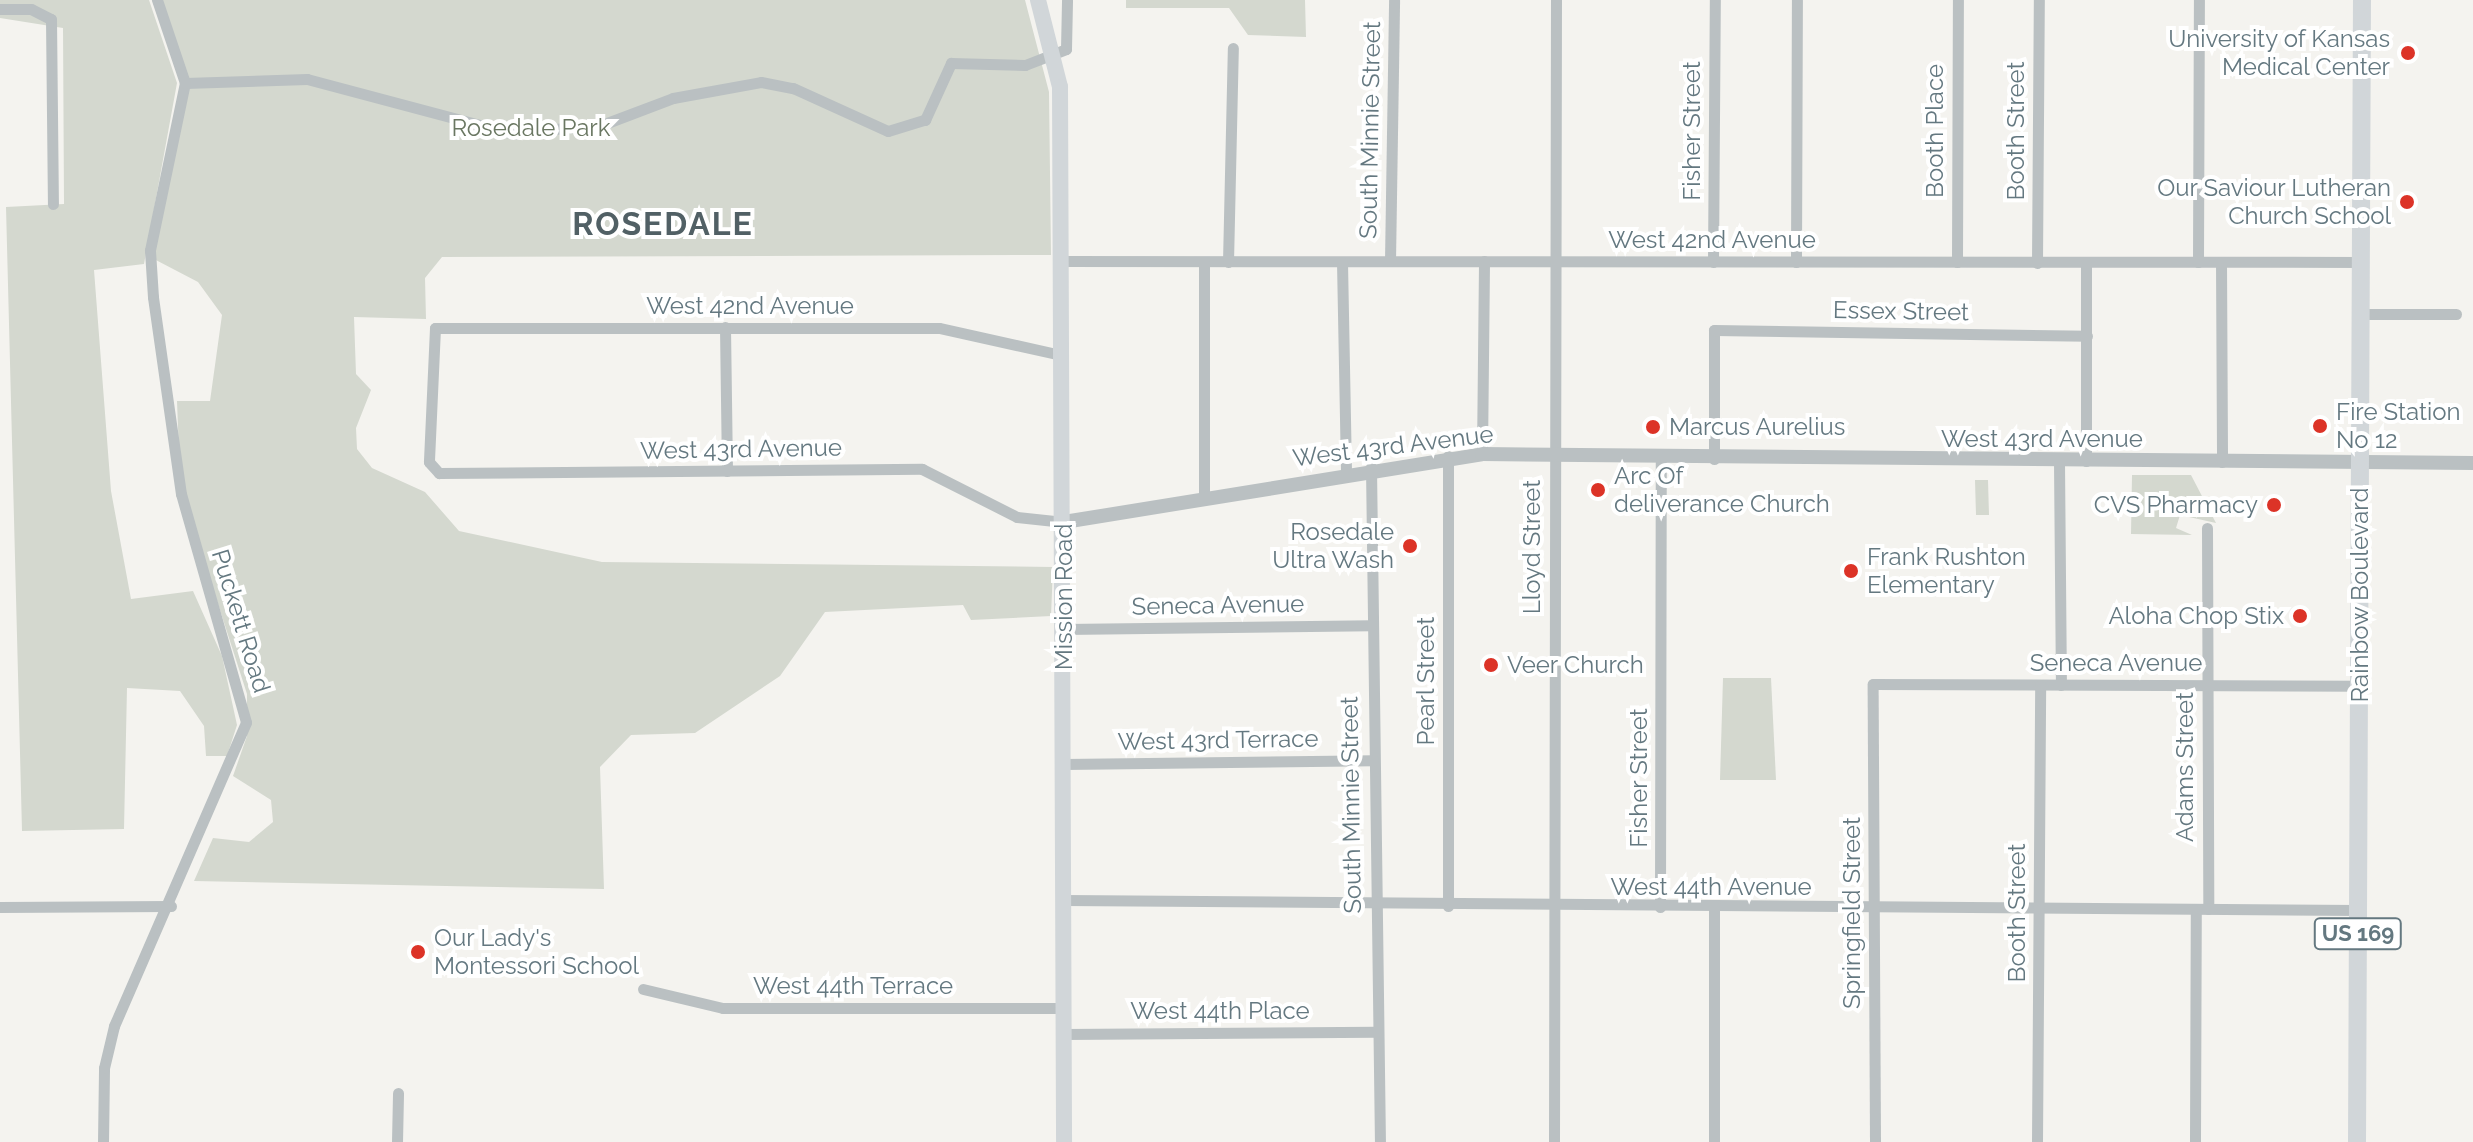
<!DOCTYPE html>
<html>
<head>
<meta charset="utf-8">
<style>
  body { margin:0 }
  #map { position:relative; width:2473px; height:1142px; overflow:hidden; background:#f4f3ef; font-family:Raleway,sans-serif }
  div>[style] { position:absolute }
  .green>* { inset:0; background:#d4d8cf }
  .minor>* { height:11px; margin:-5.5px; padding:0 5.5px; transform-origin:5.5px; border-radius:5.5px; background:#bac0c2 }
  .tertiary>* { height:14px; margin:-7px; padding:0 7px; transform-origin:7px; border-radius:7px; background:#bac0c2 }
  .secondary>* { height:16px; margin:-8px; padding:0 8px; transform-origin:8px; border-radius:8px; background:#d1d6d9 }
  .primary>* { height:18px; margin:-9px; padding:0 9px; transform-origin:9px; border-radius:9px; background:#d1d6d9 }
  .dots>* { width:22px; height:22px; translate:-50% -50%; box-sizing:border-box; border:4px solid #fff; border-radius:50% }
  span { translate:-50% -50%; white-space:nowrap; text-align:center; line-height:1.15; -webkit-text-stroke:8px #fff; paint-order:stroke }
  .shield-label span { padding:2px 6px; background:#fff; border:2px solid; border-radius:6px; -webkit-text-stroke-width:0 }
  .shield-label { font-size:22px; color:#647880; font-weight:700 }
  .poi-label { font-size:24px; color:#647880 }
  .right { translate:-100% -50%; text-align:right }
  .left { translate:0 -50%; text-align:left }
  .park-label { font-size:24px; color:#6a7762 }
  .street-label { font-size:24px; color:#647880 }
  .district-label { font-size:32px; color:#516065; font-weight:700; letter-spacing:2px }
</style>
</head>
<body>
<div id="map">
  <div class="green">
    <i style="clip-path:polygon(0 0,149px 0,177px 83px,144px 264px,94px 270px,111px 491px,131px 599px,193px 591px,222px 656px,237px 725px,227px 756px,206px 756px,204px 726px,180px 691px,127px 688px,124px 829px,22px 831px,6px 207px,64px 204px,63px 28px,0 18px)"></i>
    <i style="clip-path:polygon(157px 0,1025px 0,1049px 92px,1051px 255px,442px 257px,425px 278px,426px 319px,354px 317px,356px 374px,371px 390px,356px 428px,357px 449px,372px 468px,425px 492px,459px 531px,602px 562px,1053px 567px,1051px 616px,971px 620px,963px 605px,825px 612px,780px 676px,695px 733px,631px 735px,600px 767px,604px 889px,194px 881px,213px 838px,249px 842px,273px 822px,271px 800px,233px 776px,247px 736px,247px 694px,191px 520px,179px 454px,177px 401px,210px 401px,222px 315px,198px 282px,152px 258px,185px 83px)"></i>
    <i style="clip-path:polygon(1126px 0,1305px 0,1306px 37px,1248px 35px,1229px 8px,1126px 8px)"></i>
    <i style="clip-path:polygon(2132px 475px,2191px 475px,2216px 523px,2180px 515px,2176px 528px,2192px 535px,2131px 534px)"></i>
    <i style="clip-path:polygon(1975px 480px,1988px 480px,1989px 515px,1976px 515px)"></i>
    <i style="clip-path:polygon(1723px 678px,1771px 678px,1776px 780px,1720px 780px)"></i>
  </div>
  <div class="minor">
    <i style="left:0;top:9px;width:31px"></i>
    <i style="left:31px;top:9px;width:22px;rotate:27deg"></i>
    <i style="left:51px;top:19px;width:185px;rotate:89.4deg"></i>
    <i style="left:185px;top:83px;width:122px;rotate:-1.9deg"></i>
    <i style="left:307px;top:79px;width:213px;rotate:14.9deg"></i>
    <i style="left:513px;top:134px;width:95px;rotate:-6.7deg"></i>
    <i style="left:607px;top:123px;width:71px;rotate:-20.7deg"></i>
    <i style="left:673px;top:98px;width:89px;rotate:-10.3deg"></i>
    <i style="left:761px;top:82px;width:33px;rotate:11deg"></i>
    <i style="left:793px;top:88px;width:104px;rotate:24.4deg"></i>
    <i style="left:888px;top:131px;width:39px;rotate:-17deg"></i>
    <i style="left:925px;top:120px;width:63px;rotate:-65.5deg"></i>
    <i style="left:951px;top:63px;width:74px;rotate:1.5deg"></i>
    <i style="left:1025px;top:65px;width:44px;rotate:-21.3deg"></i>
    <i style="left:1066px;top:49px;width:49px;rotate:-88.8deg"></i>
    <i style="left:1062px;top:261px;width:1300px;rotate:0.04deg"></i>
    <i style="left:1390px;top:261px;width:261px;rotate:-89.1deg"></i>
    <i style="left:1228px;top:262px;width:214px;rotate:-88.7deg"></i>
    <i style="left:1342px;top:262px;width:209px;rotate:88.9deg"></i>
    <i style="left:1713px;top:262px;width:262px;rotate:-89.6deg"></i>
    <i style="left:1796px;top:262px;width:262px;rotate:-89.8deg"></i>
    <i style="left:1957px;top:262px;width:262px;rotate:-89.8deg"></i>
    <i style="left:2198px;top:262px;width:262px;rotate:-89.8deg"></i>
    <i style="left:2221px;top:262px;width:200px;rotate:89.7deg"></i>
    <i style="left:2037px;top:263px;width:263px;rotate:-89.6deg"></i>
    <i style="left:2361px;top:314px;width:95px"></i>
    <i style="left:725px;top:327px;width:144px;rotate:89.2deg"></i>
    <i style="left:1061px;top:355px;width:125px;rotate:-167.5deg"></i>
    <i style="left:939px;top:328px;width:504px;rotate:180deg"></i>
    <i style="left:435px;top:328px;width:134px;rotate:92.6deg"></i>
    <i style="left:429px;top:462px;width:15px;rotate:48deg"></i>
    <i style="left:439px;top:473px;width:483px;rotate:-0.5deg"></i>
    <i style="left:922px;top:469px;width:106px;rotate:26.8deg"></i>
    <i style="left:1017px;top:517px;width:47px;rotate:6.1deg"></i>
    <i style="left:1482px;top:454px;width:193px;rotate:-89.4deg"></i>
    <i style="left:1448px;top:456px;width:450px;rotate:90deg"></i>
    <i style="left:1714px;top:459px;width:129px;rotate:-90deg"></i>
    <i style="left:1714px;top:330px;width:373px;rotate:0.9deg"></i>
    <i style="left:2086px;top:461px;width:198px;rotate:-90deg"></i>
    <i style="left:2059px;top:462px;width:223px;rotate:89.5deg"></i>
    <i style="left:1371px;top:467px;width:675px;rotate:89.24deg"></i>
    <i style="left:1204px;top:496px;width:234px;rotate:-90deg"></i>
    <i style="left:2207px;top:528px;width:381px;rotate:89.8deg"></i>
    <i style="left:1064px;top:629px;width:307px;rotate:-0.7deg"></i>
    <i style="left:1064px;top:764px;width:309px;rotate:-0.7deg"></i>
    <i style="left:1064px;top:900px;width:1294px;rotate:0.44deg"></i>
    <i style="left:0;top:907px;width:171px;rotate:-0.3deg"></i>
    <i style="left:1660px;top:907px;width:450px;rotate:-89.9deg"></i>
    <i style="left:1714px;top:907px;width:235px;rotate:90deg"></i>
    <i style="left:643px;top:989px;width:82px;rotate:13.4deg"></i>
    <i style="left:723px;top:1008px;width:341px"></i>
    <i style="left:1064px;top:1034px;width:312px;rotate:-0.4deg"></i>
    <i style="left:103px;top:1142px;width:74px;rotate:-89.2deg"></i>
    <i style="left:104px;top:1068px;width:43px;rotate:-76.6deg"></i>
    <i style="left:114px;top:1026px;width:331px;rotate:-66.5deg"></i>
    <i style="left:246px;top:722px;width:237px;rotate:-105.9deg"></i>
    <i style="left:181px;top:494px;width:199px;rotate:-98.1deg"></i>
    <i style="left:153px;top:297px;width:47px;rotate:-93.7deg"></i>
    <i style="left:150px;top:250px;width:171px;rotate:-78.2deg"></i>
    <i style="left:185px;top:83px;width:88px;rotate:-108.6deg"></i>
    <i style="left:397px;top:1142px;width:49px;rotate:-88.8deg"></i>
    <i style="left:1554px;top:1142px;width:1142px;rotate:-89.9deg"></i>
    <i style="left:1875px;top:1142px;width:458px;rotate:-90.3deg"></i>
    <i style="left:1873px;top:684px;width:486px;rotate:0.2deg"></i>
    <i style="left:2037px;top:1142px;width:457px;rotate:-89.6deg"></i>
    <i style="left:2195px;top:1142px;width:233px;rotate:-89.8deg"></i>
  </div>
  <div class="tertiary">
    <i style="left:1064px;top:522px;width:423px;rotate:-9.2deg"></i>
    <i style="left:1482px;top:454px;width:991px;rotate:0.52deg"></i>
  </div>
  <div class="secondary">
    <i style="left:1038px;top:0;width:90px;rotate:75.8deg"></i>
    <i style="left:1060px;top:87px;width:1055px;rotate:89.78deg"></i>
  </div>
  <div class="primary">
    <i style="left:2357px;top:1142px;width:1142px;rotate:-89.75deg"></i>
  </div>
  <div class="dots">
    <i style="left:2408px;top:53px;background:#dc3327"></i>
    <i style="left:2407px;top:202px;background:#dc3327"></i>
    <i style="left:2320px;top:426px;background:#dc3327"></i>
    <i style="left:1653px;top:427px;background:#dc3327"></i>
    <i style="left:1598px;top:490px;background:#dc3327"></i>
    <i style="left:2274px;top:505px;background:#dc3327"></i>
    <i style="left:1410px;top:546px;background:#dc3327"></i>
    <i style="left:1851px;top:571px;background:#dc3327"></i>
    <i style="left:2300px;top:616px;background:#dc3327"></i>
    <i style="left:1491px;top:665px;background:#dc3327"></i>
    <i style="left:418px;top:952px;background:#dc3327"></i>
  </div>
  <div class="shield-label">
    <span style="left:2358px;top:934px">US 169</span>
  </div>
  <div class="poi-label">
    <span class="right" style="left:2390px;top:53px">University of Kansas<br>Medical Center</span>
    <span class="right" style="left:2391px;top:202px">Our Saviour Lutheran<br>Church School</span>
    <span class="left" style="left:2336px;top:426px">Fire Station<br>No 12</span>
    <span class="left" style="left:1669px;top:427px">Marcus Aurelius</span>
    <span class="left" style="left:1614px;top:490px">Arc Of<br>deliverance Church</span>
    <span class="right" style="left:2258px;top:505px">CVS Pharmacy</span>
    <span class="right" style="left:1394px;top:546px">Rosedale<br>Ultra Wash</span>
    <span class="left" style="left:1867px;top:571px">Frank Rushton<br>Elementary</span>
    <span class="right" style="left:2284px;top:616px">Aloha Chop Stix</span>
    <span class="left" style="left:1507px;top:665px">Veer Church</span>
    <span class="left" style="left:434px;top:952px">Our Lady's<br>Montessori School</span>
  </div>
  <div class="park-label">
    <span style="left:531px;top:128px">Rosedale Park</span>
  </div>
  <div class="street-label">
    <span style="left:1370px;top:130px;rotate:-89deg">South Minnie Street</span>
    <span style="left:1692px;top:131px;rotate:-90deg">Fisher Street</span>
    <span style="left:1935px;top:131px;rotate:-90deg">Booth Place</span>
    <span style="left:2016px;top:131px;rotate:-90deg">Booth Street</span>
    <span style="left:1712px;top:240px">West 42nd Avenue</span>
    <span style="left:750px;top:306px">West 42nd Avenue</span>
    <span style="left:1901px;top:311px;rotate:1deg">Essex Street</span>
    <span style="left:2042px;top:439px">West 43rd Avenue</span>
    <span style="left:1393px;top:446px;rotate:-7deg">West 43rd Avenue</span>
    <span style="left:741px;top:449px;rotate:-1deg">West 43rd Avenue</span>
    <span style="left:1532px;top:547px;rotate:-90deg">Lloyd Street</span>
    <span style="left:2360px;top:595px;rotate:-90deg">Rainbow Boulevard</span>
    <span style="left:1064px;top:597px;rotate:-90deg">Mission Road</span>
    <span style="left:1218px;top:605px;rotate:-1deg">Seneca Avenue</span>
    <span style="left:241px;top:621px;rotate:73deg">Puckett Road</span>
    <span style="left:2116px;top:663px">Seneca Avenue</span>
    <span style="left:1426px;top:681px;rotate:-90deg">Pearl Street</span>
    <span style="left:1218px;top:740px;rotate:-1deg">West 43rd Terrace</span>
    <span style="left:2185px;top:767px;rotate:-90deg">Adams Street</span>
    <span style="left:1639px;top:778px;rotate:-90deg">Fisher Street</span>
    <span style="left:1351px;top:805px;rotate:-91deg">South Minnie Street</span>
    <span style="left:1711px;top:887px">West 44th Avenue</span>
    <span style="left:1852px;top:913px;rotate:-90deg">Springfield Street</span>
    <span style="left:2017px;top:913px;rotate:-90deg">Booth Street</span>
    <span style="left:853px;top:986px">West 44th Terrace</span>
    <span style="left:1220px;top:1011px">West 44th Place</span>
  </div>
  <div class="district-label">
    <span style="left:663px;top:224px">ROSEDALE</span>
  </div>
</div>
</body>
</html>
